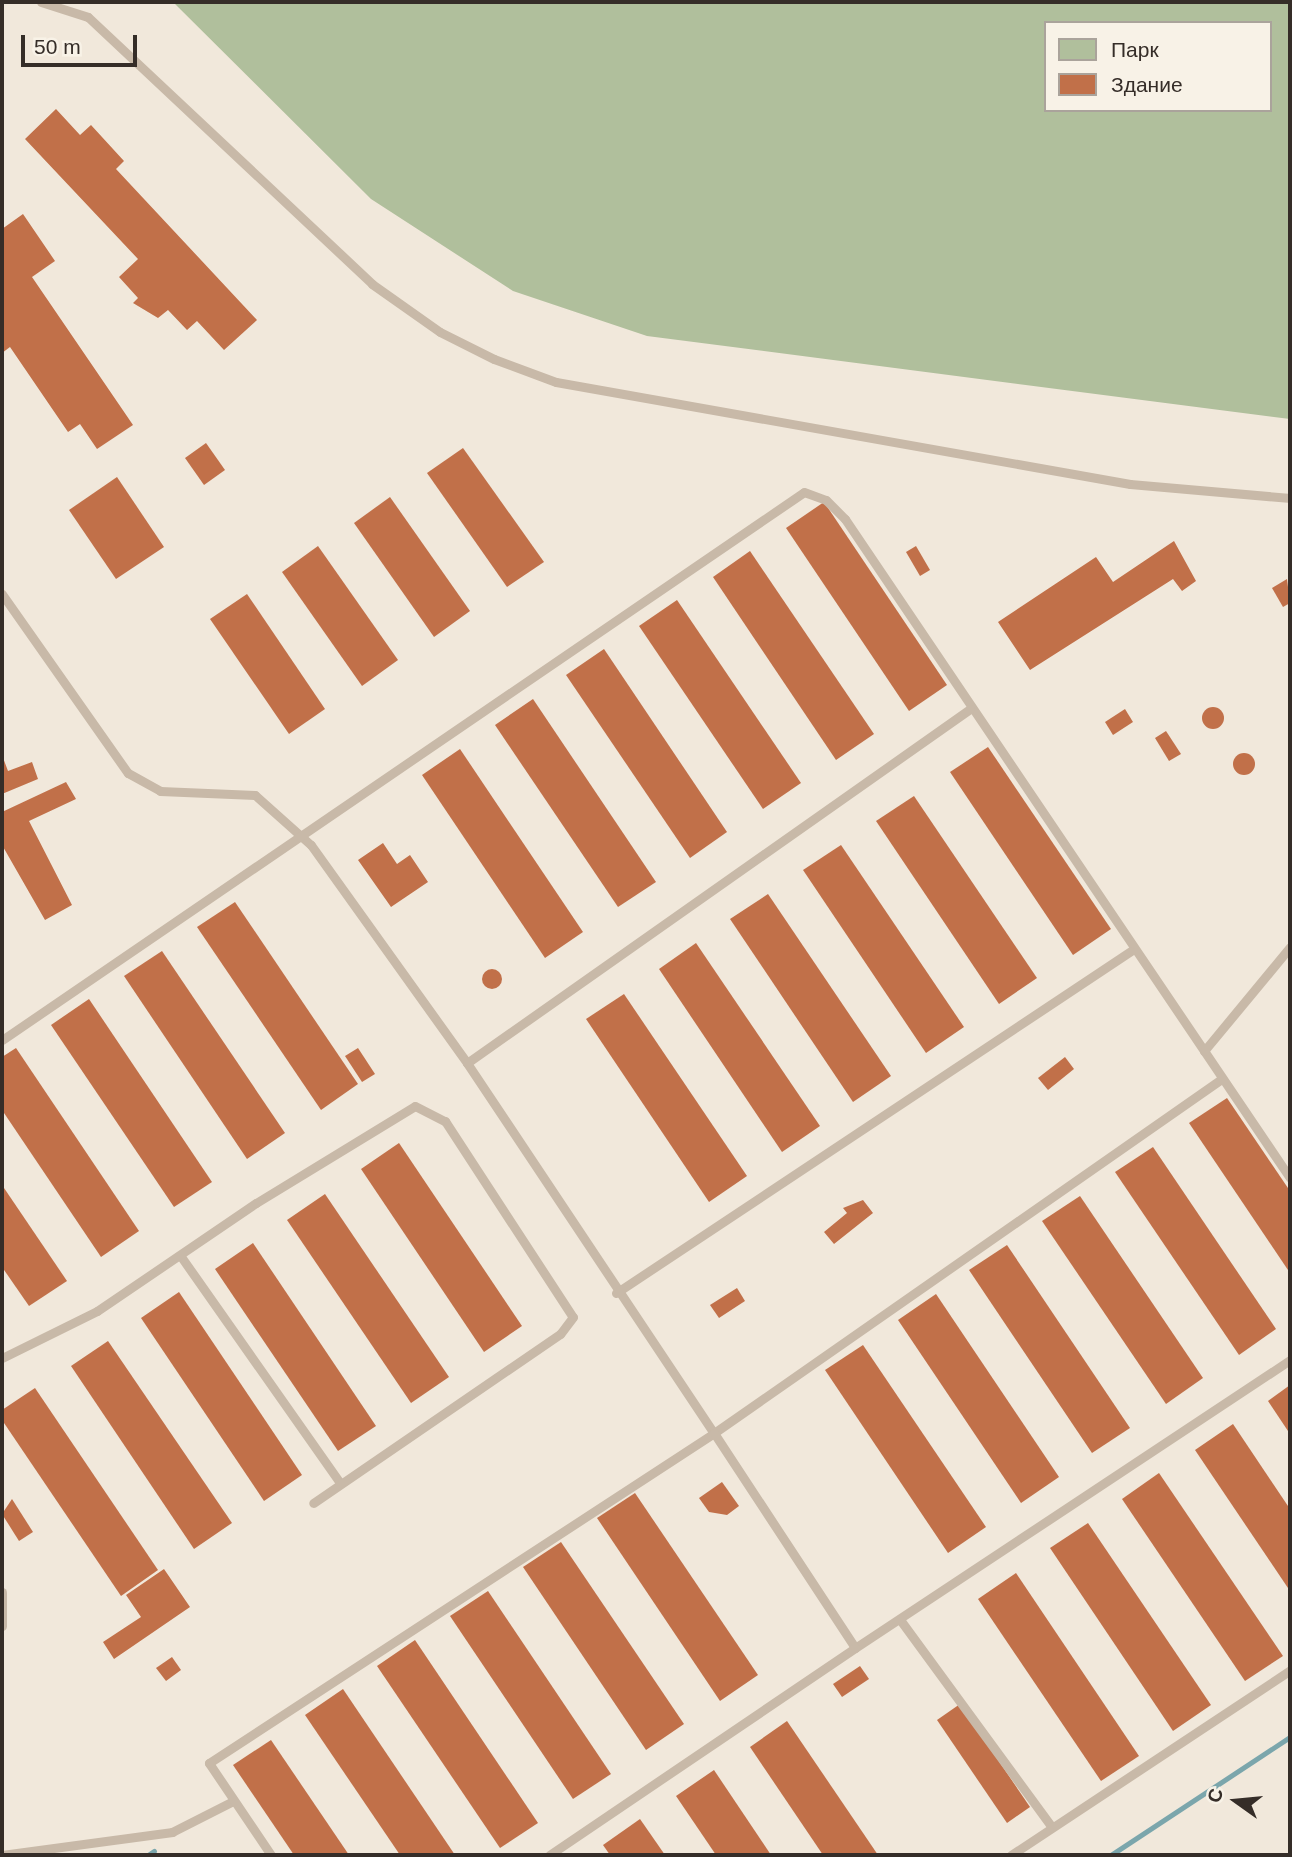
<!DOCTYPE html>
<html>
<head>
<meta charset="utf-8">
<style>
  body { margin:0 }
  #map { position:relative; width:1292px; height:1857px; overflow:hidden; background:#f1e8db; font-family:Helvetica,sans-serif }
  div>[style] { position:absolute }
  .green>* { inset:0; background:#b0bf9c }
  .stream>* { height:4.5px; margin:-2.25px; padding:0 2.25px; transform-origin:2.25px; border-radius:2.25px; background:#7ba6ac }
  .building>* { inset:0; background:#c17049 }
  .round { border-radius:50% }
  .lane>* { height:9px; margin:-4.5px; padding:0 4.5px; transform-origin:4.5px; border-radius:4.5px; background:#c8b9a8 }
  span { translate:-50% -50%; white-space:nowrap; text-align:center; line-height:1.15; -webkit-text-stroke:5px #f8f2e7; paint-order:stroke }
  .frame { position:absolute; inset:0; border:4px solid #352d28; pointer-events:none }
  .legend { position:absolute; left:1044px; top:21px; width:228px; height:91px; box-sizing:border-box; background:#f8f2e7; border:2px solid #aaa39b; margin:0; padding:9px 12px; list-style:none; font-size:21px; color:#352d28 }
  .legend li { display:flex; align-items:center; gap:14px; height:35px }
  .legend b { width:35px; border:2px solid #aaa39b }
  .north { position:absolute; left:1201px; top:1766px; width:70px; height:70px; -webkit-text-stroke:5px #f8f2e7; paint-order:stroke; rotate:285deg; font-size:19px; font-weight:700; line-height:28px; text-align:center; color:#352d28 }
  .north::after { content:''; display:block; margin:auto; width:24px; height:32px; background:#352d28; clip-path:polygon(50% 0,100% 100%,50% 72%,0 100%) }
  .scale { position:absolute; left:21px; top:35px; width:116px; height:32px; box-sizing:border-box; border:4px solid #352d28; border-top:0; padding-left:9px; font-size:21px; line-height:24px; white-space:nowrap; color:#352d28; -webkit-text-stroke:5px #f8f2e7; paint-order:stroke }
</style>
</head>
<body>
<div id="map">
  <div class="green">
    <i style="clip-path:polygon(evenodd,173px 2px,1290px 2px,1290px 419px,647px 336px,513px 291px,371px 199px,173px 2px,1045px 23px,1269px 23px,1269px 110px,1045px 110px,1045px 23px)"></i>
  </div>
  <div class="stream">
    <i style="left:148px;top:1855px;width:7px;rotate:-34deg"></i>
    <i style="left:1111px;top:1855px;width:214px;rotate:-33.4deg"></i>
  </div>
  <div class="building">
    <i style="clip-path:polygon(56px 109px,80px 135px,91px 125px,124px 161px,116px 169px,257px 320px,224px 350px,197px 321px,187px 330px,168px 310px,158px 318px,133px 303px,138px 298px,119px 277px,138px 259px,25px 139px)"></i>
    <i style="clip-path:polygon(23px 214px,55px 261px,32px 277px,133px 425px,97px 449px,80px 424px,68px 432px,10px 347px,2px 353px,2px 229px)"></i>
    <i style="clip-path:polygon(206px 443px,225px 470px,204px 485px,185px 458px)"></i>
    <i style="clip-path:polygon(463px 448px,544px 562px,507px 587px,427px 473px)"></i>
    <i style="clip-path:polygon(117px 477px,164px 547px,116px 579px,69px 510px)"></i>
    <i style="clip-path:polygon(390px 497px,470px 611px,434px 637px,354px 523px)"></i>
    <i style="clip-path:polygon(824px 502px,947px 685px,909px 711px,786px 528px)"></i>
    <i style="clip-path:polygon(1174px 541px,1196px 581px,1182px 591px,1173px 579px,1030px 670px,998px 622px,1096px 557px,1113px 582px)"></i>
    <i style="clip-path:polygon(318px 546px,398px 660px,362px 686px,282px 572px)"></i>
    <i style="clip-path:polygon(916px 546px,930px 570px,920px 576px,906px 552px)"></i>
    <i style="clip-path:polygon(750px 551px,874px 734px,836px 760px,713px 577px)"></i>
    <i style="clip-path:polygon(1287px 579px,1290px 603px,1283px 607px,1272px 588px)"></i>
    <i style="clip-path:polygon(247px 594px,325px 709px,289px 734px,210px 619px)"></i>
    <i style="clip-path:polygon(677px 600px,801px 783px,763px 809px,639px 626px)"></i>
    <i style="clip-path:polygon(604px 649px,727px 832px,690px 858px,566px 675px)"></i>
    <i style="clip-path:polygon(533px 699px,656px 882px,618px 907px,495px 725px)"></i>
    <i class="round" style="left:1202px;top:707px;width:22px;height:22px"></i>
    <i style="clip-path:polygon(1125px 709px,1133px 722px,1113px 735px,1105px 722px)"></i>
    <i style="clip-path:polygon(1166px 731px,1181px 754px,1169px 761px,1155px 738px)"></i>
    <i style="clip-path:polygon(988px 747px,1111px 929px,1073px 955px,950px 772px)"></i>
    <i style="clip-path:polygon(460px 749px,583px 932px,545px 958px,422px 775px)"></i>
    <i class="round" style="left:1233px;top:753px;width:22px;height:22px"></i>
    <i style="clip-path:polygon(2px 755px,8px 771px,32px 762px,38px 779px,2px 794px)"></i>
    <i style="clip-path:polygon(66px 782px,76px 799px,29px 821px,72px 905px,45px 920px,2px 845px,2px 812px)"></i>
    <i style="clip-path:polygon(914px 796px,1037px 978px,999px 1004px,876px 821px)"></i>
    <i style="clip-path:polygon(383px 843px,397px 864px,410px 855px,428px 882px,391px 907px,358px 860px)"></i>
    <i style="clip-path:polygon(841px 845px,964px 1027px,926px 1053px,803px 870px)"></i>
    <i style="clip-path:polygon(768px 894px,891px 1076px,853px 1102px,730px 919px)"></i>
    <i style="clip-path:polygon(235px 902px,358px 1084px,321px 1110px,197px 927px)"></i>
    <i style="clip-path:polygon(696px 943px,820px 1126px,782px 1152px,659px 969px)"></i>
    <i style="clip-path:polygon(162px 951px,285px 1133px,247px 1159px,124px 976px)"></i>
    <i class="round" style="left:482px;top:969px;width:20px;height:20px"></i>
    <i style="clip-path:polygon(624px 994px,747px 1176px,709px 1202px,586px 1019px)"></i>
    <i style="clip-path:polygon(89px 999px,212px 1182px,174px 1207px,51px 1025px)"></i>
    <i style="clip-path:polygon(16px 1048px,139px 1231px,101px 1257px,2px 1110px,2px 1057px)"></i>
    <i style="clip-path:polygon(358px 1048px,375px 1074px,362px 1082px,345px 1056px)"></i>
    <i style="clip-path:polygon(1065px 1057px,1074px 1069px,1048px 1090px,1038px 1078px)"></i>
    <i style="clip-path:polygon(1227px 1098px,1290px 1191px,1290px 1273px,1189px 1123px)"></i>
    <i style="clip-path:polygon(399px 1143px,522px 1326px,484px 1352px,361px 1169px)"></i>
    <i style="clip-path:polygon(1153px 1147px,1276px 1329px,1239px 1355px,1115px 1172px)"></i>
    <i style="clip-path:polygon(2px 1185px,67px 1281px,29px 1306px,2px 1267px)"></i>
    <i style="clip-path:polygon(325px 1194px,449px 1377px,411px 1403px,287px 1220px)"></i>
    <i style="clip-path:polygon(1080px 1196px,1203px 1378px,1166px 1404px,1042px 1221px)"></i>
    <i style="clip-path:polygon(863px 1200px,873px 1213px,834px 1244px,824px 1232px,847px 1213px,843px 1208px)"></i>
    <i style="clip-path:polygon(253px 1243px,376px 1426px,338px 1451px,215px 1269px)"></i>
    <i style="clip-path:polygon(1007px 1245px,1130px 1428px,1092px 1453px,969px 1270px)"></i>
    <i style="clip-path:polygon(737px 1288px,745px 1301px,719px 1318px,710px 1305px)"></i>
    <i style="clip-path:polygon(179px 1292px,302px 1475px,264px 1501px,141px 1318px)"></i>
    <i style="clip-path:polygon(936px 1294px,1059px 1477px,1021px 1503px,898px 1320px)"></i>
    <i style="clip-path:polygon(108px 1341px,232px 1523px,194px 1549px,71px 1366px)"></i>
    <i style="clip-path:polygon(863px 1345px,986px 1527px,948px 1553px,825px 1370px)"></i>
    <i style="clip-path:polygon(1290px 1385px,1290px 1434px,1268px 1401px)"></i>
    <i style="clip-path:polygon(35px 1388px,158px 1570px,121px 1596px,2px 1420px,2px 1410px)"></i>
    <i style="clip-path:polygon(1233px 1424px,1290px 1509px,1290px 1591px,1195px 1450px)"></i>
    <i style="clip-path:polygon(1159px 1473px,1283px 1656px,1245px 1681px,1122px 1499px)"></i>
    <i style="clip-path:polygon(722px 1482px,739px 1506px,727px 1515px,709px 1512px,699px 1498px)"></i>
    <i style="clip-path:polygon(635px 1493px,758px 1675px,720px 1701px,597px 1518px)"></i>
    <i style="clip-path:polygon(12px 1499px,33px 1532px,19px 1541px,2px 1514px)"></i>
    <i style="clip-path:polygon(1088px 1523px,1211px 1705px,1173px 1731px,1050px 1548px)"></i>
    <i style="clip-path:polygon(561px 1542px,684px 1724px,646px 1750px,523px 1567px)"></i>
    <i style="clip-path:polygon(164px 1569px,190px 1607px,114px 1659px,103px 1642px,141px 1617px,126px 1595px)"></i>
    <i style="clip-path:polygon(1016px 1573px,1139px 1756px,1101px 1781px,978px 1599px)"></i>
    <i style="clip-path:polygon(488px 1591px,611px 1774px,573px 1799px,450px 1616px)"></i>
    <i style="clip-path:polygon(415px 1640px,538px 1823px,500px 1848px,377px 1666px)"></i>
    <i style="clip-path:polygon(172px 1657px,181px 1670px,166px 1681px,156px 1668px)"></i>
    <i style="clip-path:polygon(860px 1666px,869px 1679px,842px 1697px,833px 1684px)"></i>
    <i style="clip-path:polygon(343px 1689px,455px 1855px,400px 1855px,305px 1715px)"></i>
    <i style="clip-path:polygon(960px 1704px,1030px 1807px,1007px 1823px,937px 1720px)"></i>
    <i style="clip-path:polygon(787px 1721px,878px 1855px,823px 1855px,750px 1747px)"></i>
    <i style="clip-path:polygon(271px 1740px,349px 1855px,294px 1855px,233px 1765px)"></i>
    <i style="clip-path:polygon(714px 1770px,771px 1855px,716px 1855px,676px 1796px)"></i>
    <i style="clip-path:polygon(640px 1819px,665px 1855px,610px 1855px,603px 1845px)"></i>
  </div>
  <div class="lane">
    <i style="left:41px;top:2px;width:49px;rotate:17.7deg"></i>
    <i style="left:88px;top:17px;width:390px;rotate:43.2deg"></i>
    <i style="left:372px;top:284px;width:83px;rotate:35.2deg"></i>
    <i style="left:440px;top:332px;width:60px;rotate:26.6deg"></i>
    <i style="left:494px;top:359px;width:66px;rotate:20.4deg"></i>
    <i style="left:556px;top:382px;width:583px;rotate:10.08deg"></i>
    <i style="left:1130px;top:484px;width:161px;rotate:5deg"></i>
    <i style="left:2px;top:594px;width:219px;rotate:54.9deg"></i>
    <i style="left:128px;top:773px;width:37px;rotate:29deg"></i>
    <i style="left:160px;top:791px;width:95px;rotate:2.4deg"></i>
    <i style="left:255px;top:795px;width:75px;rotate:41.8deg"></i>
    <i style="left:311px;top:845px;width:268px;rotate:54.4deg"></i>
    <i style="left:467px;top:1063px;width:445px;rotate:56.3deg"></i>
    <i style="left:714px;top:1433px;width:617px;rotate:-34.9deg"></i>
    <i style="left:2px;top:1040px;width:971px;rotate:-34.34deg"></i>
    <i style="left:804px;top:492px;width:23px;rotate:20deg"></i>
    <i style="left:826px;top:500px;width:27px;rotate:45deg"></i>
    <i style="left:845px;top:519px;width:795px;rotate:55.97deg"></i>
    <i style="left:1204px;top:1051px;width:135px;rotate:-50.4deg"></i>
    <i style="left:467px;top:1063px;width:615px;rotate:-35.14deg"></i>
    <i style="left:182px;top:1258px;width:275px;rotate:54.9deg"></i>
    <i style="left:616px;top:1293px;width:618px;rotate:-33.59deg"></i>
    <i style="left:2px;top:1358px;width:106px;rotate:-26.3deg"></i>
    <i style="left:97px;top:1311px;width:192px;rotate:-34.2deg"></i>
    <i style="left:256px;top:1203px;width:186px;rotate:-31.4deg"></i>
    <i style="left:415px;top:1106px;width:34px;rotate:27deg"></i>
    <i style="left:445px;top:1121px;width:234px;rotate:56.9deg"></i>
    <i style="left:573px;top:1317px;width:21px;rotate:127deg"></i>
    <i style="left:560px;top:1334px;width:299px;rotate:145.6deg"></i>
    <i style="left:2px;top:1592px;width:34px;rotate:90deg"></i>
    <i style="left:901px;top:1621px;width:255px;rotate:53.8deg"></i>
    <i style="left:855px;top:1648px;width:522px;rotate:-33.51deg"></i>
    <i style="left:2px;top:1855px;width:172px;rotate:-7.7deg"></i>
    <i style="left:172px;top:1832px;width:68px;rotate:-26.9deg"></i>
    <i style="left:271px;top:1855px;width:111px;rotate:-124deg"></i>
    <i style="left:209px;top:1763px;width:603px;rotate:-33.16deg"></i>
    <i style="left:714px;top:1433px;width:257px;rotate:56.7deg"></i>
    <i style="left:855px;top:1648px;width:369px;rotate:145.9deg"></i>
    <i style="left:1011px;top:1855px;width:335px;rotate:-33.5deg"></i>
  </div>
  <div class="frame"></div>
  <ul class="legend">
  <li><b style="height:19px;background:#b0bf9c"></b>Парк</li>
  <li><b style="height:19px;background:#c17049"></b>Здание</li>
  </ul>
  <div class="north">С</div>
  <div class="scale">50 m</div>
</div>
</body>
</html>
